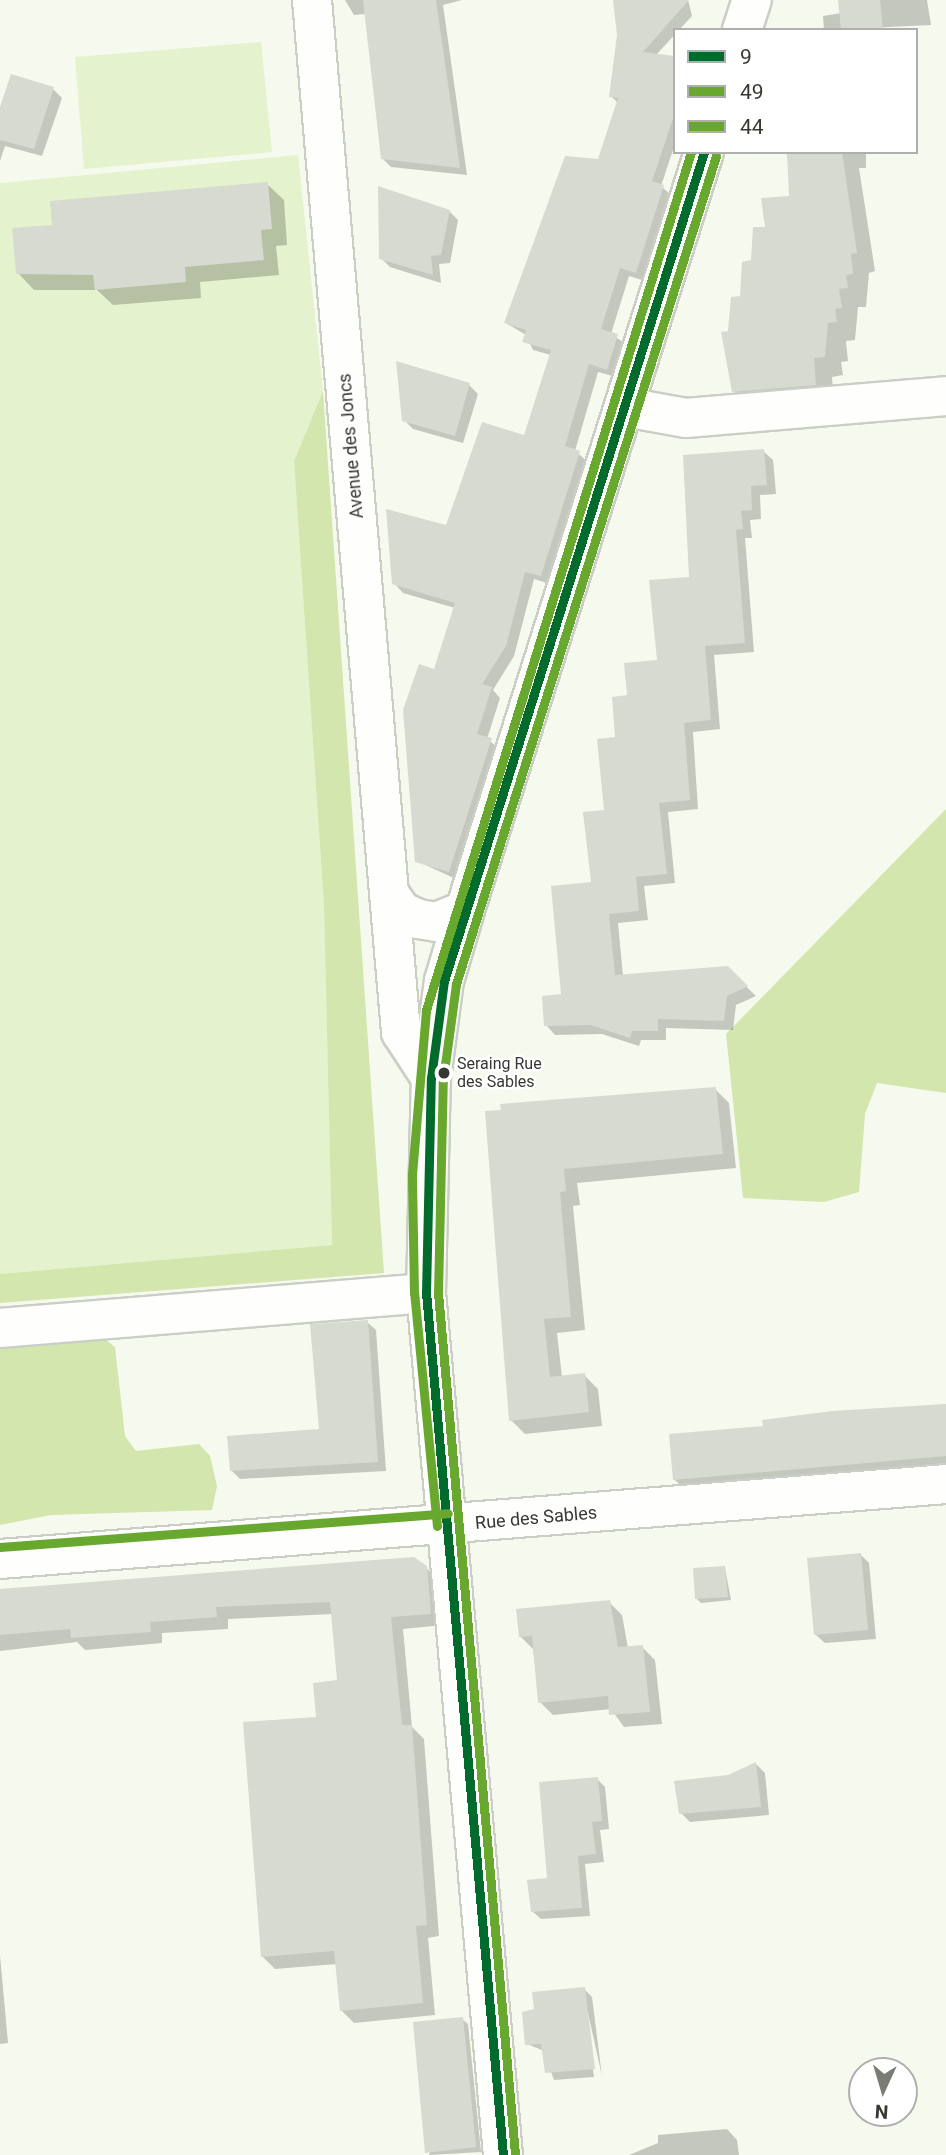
<!DOCTYPE html>
<html>
<head>
<meta charset="utf-8">
<style>
  body { margin:0 }
  #map { position:relative; width:946px; height:2155px; overflow:hidden; background:#f5f9ee; font-family:Roboto,sans-serif }
  div>[style] { position:absolute }
  .green>* { inset:0; background:#e4f2cd }
  .forest>* { inset:0; background:#d3e6ad }
  .shadow>* { inset:0; background:#0003 }
  .building>* { inset:0; background:#d6dad0 }
  .roads { filter:drop-shadow(2px 0 #cacec5) drop-shadow(-2px 0 #cacec5) drop-shadow(0 2px #cacec5) drop-shadow(0 -2px #cacec5) }
  .minor>* { height:38px; margin:-19px; padding:0 19px; transform-origin:19px; border-radius:19px; background:#fefefc }
  .bus-1>* { height:9px; margin:-4.5px; padding:0 4.5px; transform-origin:4.5px; border-radius:4.5px; background:#006b2d }
  .bus-2>* { height:9px; margin:-4.5px; padding:0 4.5px; transform-origin:4.5px; border-radius:4.5px; background:#69a82f }
  .bus-3>* { height:9px; margin:-4.5px; padding:0 4.5px; transform-origin:4.5px; border-radius:4.5px; background:#69a82f }
  .dots>* { width:19px; height:19px; translate:-50% -50%; box-sizing:border-box; border:4px solid #fff; border-radius:50% }
  span { translate:-50% -50%; white-space:nowrap; text-align:center; line-height:1.15; -webkit-text-stroke:5px #fff; paint-order:stroke }
  .bus-label { font-size:16px; color:#363931 }
  .left { translate:0 -50%; text-align:left }
  .street-label { font-size:18px; color:#363931 }
  .legend { position:absolute; left:673px; top:28px; width:245px; height:126px; box-sizing:border-box; background:#fff; border:2px solid #afb0ad; margin:0; padding:9px 12px; list-style:none; font-size:21px; color:#363931 }
  .legend li { display:flex; align-items:center; gap:14px; height:35px }
  .legend b { width:35px; border:2px solid #afb0ad }
  .north { position:absolute; left:848px; top:2057px; width:70px; height:70px; box-sizing:border-box; background:#fff; border:2px solid #afb0ad; border-radius:50%; rotate:184deg; font-size:19px; font-weight:700; line-height:28px; text-align:center; color:#363931 }
  .north::after { content:''; display:block; margin:auto; width:24px; height:32px; background:#797c73; clip-path:polygon(50% 0,100% 100%,50% 72%,0 100%) }
</style>
</head>
<body>
<div id="map">
  <div class="green">
    <i style="clip-path:polygon(261px 42px,272px 152px,84px 169px,75px 57px)"></i>
    <i style="clip-path:polygon(298px 155px,323px 391px,294px 461px,324px 906px,332px 1245px,0 1274px,0 183px)"></i>
  </div>
  <div class="forest">
    <i style="clip-path:polygon(323px 391px,384px 1273px,0 1303px,0 1274px,332px 1245px,324px 906px,294px 461px)"></i>
    <i style="clip-path:polygon(946px 809px,946px 1093px,877px 1083px,865px 1114px,859px 1192px,824px 1202px,743px 1198px,726px 1034px)"></i>
    <i style="clip-path:polygon(102px 1337px,115px 1347px,125px 1436px,136px 1451px,199px 1444px,210px 1456px,217px 1486px,212px 1510px,51px 1515px,0 1525px,0 1347px)"></i>
  </div>
  <div class="shadow">
    <i style="clip-path:polygon(345px 0,462px 0,443px 5px,467px 175px,391px 167px,382px 158px,366px 14px,354px 15px)"></i>
    <i style="clip-path:polygon(615px 0,688px 0,692px 16px,656px 55px,675px 58px,675px 144px,661px 186px,672px 196px,645px 281px,629px 276px,611px 334px,626px 344px,616px 377px,598px 372px,575px 451px,588px 462px,550px 584px,534px 579px,514px 656px,493px 690px,500px 698px,487px 739px,500px 749px,458px 880px,417px 861px,435px 671px,455px 608px,403px 593px,394px 583px,525px 437px,551px 355px,533px 350px,526px 335px,506px 323px,599px 161px,618px 103px,611px 96px,619px 35px)"></i>
    <i style="clip-path:polygon(840px 0,927px 0,931px 25px,824px 30px,823px 16px,841px 13px)"></i>
    <i style="clip-path:polygon(53px 89px,62px 98px,42px 156px,5px 146px,0 161px,0 107px)"></i>
    <i style="clip-path:polygon(787px 152px,866px 152px,866px 168px,859px 168px,875px 271px,869px 273px,866px 307px,858px 307px,855px 340px,846px 341px,848px 361px,841px 362px,843px 375px,832px 377px,834px 403px,753px 410px,734px 391px,730px 333px,767px 228px,791px 197px)"></i>
    <i style="clip-path:polygon(267px 184px,284px 200px,287px 245px,276px 246px,279px 275px,200px 282px,201px 298px,113px 305px,97px 290px,34px 290px,18px 273px,142px 220px)"></i>
    <i style="clip-path:polygon(449px 211px,458px 220px,450px 263px,439px 264px,441px 283px,390px 267px,381px 258px)"></i>
    <i style="clip-path:polygon(469px 385px,478px 394px,463px 443px,413px 429px,404px 420px)"></i>
    <i style="clip-path:polygon(763px 451px,773px 460px,776px 494px,760px 495px,761px 519px,750px 520px,752px 538px,745px 538px,754px 652px,714px 655px,720px 729px,693px 732px,698px 809px,668px 812px,675px 883px,644px 886px,648px 920px,618px 923px,623px 976px,727px 968px,756px 996px,736px 1005px,733px 1030px,666px 1028px,666px 1040px,641px 1040px,639px 1046px,602px 1034px,555px 1035px,546px 1025px,563px 996px,592px 884px,629px 697px,658px 662px,690px 578px)"></i>
    <i style="clip-path:polygon(715px 1089px,729px 1103px,736px 1168px,577px 1183px,580px 1205px,573px 1206px,585px 1330px,557px 1333px,562px 1377px,584px 1375px,598px 1389px,602px 1426px,525px 1434px,511px 1420px,487px 1112px)"></i>
    <i style="clip-path:polygon(367px 1322px,376px 1330px,386px 1471px,240px 1479px,231px 1470px,320px 1431px)"></i>
    <i style="clip-path:polygon(946px 1404px,946px 1464px,682px 1487px,674px 1479px,764px 1428px)"></i>
    <i style="clip-path:polygon(860px 1554px,869px 1563px,876px 1639px,825px 1643px,816px 1635px)"></i>
    <i style="clip-path:polygon(426px 1568px,439px 1580px,443px 1625px,403px 1629px,412px 1727px,424px 1739px,439px 1936px,428px 1938px,435px 2015px,354px 2023px,342px 2011px,337px 1964px,275px 1969px,262px 1956px,318px 1718px,338px 1682px,333px 1614px,228px 1619px,228px 1629px,162px 1633px,162px 1643px,85px 1650px,77px 1642px,0 1651px,0 1591px)"></i>
    <i style="clip-path:polygon(725px 1568px,731px 1600px,701px 1603px,697px 1599px)"></i>
    <i style="clip-path:polygon(609px 1602px,622px 1615px,628px 1648px,642px 1647px,655px 1660px,662px 1724px,624px 1727px,611px 1709px,553px 1715px,540px 1702px,533px 1649px,520px 1636px)"></i>
    <i style="clip-path:polygon(756px 1764px,765px 1773px,769px 1815px,690px 1822px,681px 1813px)"></i>
    <i style="clip-path:polygon(597px 1779px,605px 1787px,609px 1829px,600px 1830px,604px 1862px,585px 1864px,590px 1916px,541px 1919px,532px 1911px)"></i>
    <i style="clip-path:polygon(0 1955px,8px 2043px,0 2044px)"></i>
    <i style="clip-path:polygon(584px 1989px,592px 1997px,602px 2076px,584px 1995px,594px 2077px,554px 2080px,544px 2051px,527px 2044px,536px 2011px)"></i>
    <i style="clip-path:polygon(462px 2019px,468px 2024px,481px 2152px,429px 2155px)"></i>
    <i style="clip-path:polygon(727px 2129px,737px 2140px,739px 2155px,629px 2155px,658px 2143px,658px 2135px)"></i>
  </div>
  <div class="building">
    <i style="clip-path:polygon(363px 0,436px 0,460px 168px,381px 159px)"></i>
    <i style="clip-path:polygon(613px 0,689px 0,643px 52px,675px 56px,675px 112px,652px 181px,664px 185px,636px 273px,620px 268px,601px 329px,618px 334px,607px 370px,589px 364px,565px 446px,580px 451px,541px 576px,525px 572px,506px 646px,482px 684px,492px 687px,477px 734px,492px 738px,449px 872px,415px 862px,403px 710px,419px 664px,434px 669px,455px 603px,392px 584px,386px 509px,446px 525px,482px 422px,524px 435px,551px 350px,522px 342px,526px 330px,504px 323px,565px 156px,598px 159px,618px 98px,609px 97px,617px 35px)"></i>
    <i style="clip-path:polygon(838px 0,880px 0,883px 30px,841px 30px)"></i>
    <i style="clip-path:polygon(11px 74px,54px 87px,34px 149px,0 140px,0 107px)"></i>
    <i style="clip-path:polygon(787px 152px,842px 152px,857px 253px,851px 254px,853px 274px,846px 275px,848px 288px,839px 289px,842px 308px,835px 309px,837px 322px,828px 323px,825px 357px,814px 358px,816px 385px,732px 392px,721px 332px,728px 331px,731px 297px,740px 296px,742px 262px,751px 260px,753px 227px,765px 227px,761px 198px,789px 196px)"></i>
    <i style="clip-path:polygon(268px 182px,272px 229px,261px 230px,264px 260px,185px 267px,186px 282px,95px 290px,93px 275px,16px 274px,12px 228px,52px 225px,50px 201px)"></i>
    <i style="clip-path:polygon(378px 186px,450px 210px,441px 255px,431px 256px,433px 275px,379px 259px)"></i>
    <i style="clip-path:polygon(396px 361px,470px 383px,455px 436px,402px 421px)"></i>
    <i style="clip-path:polygon(764px 449px,767px 485px,751px 486px,752px 510px,741px 511px,743px 529px,736px 530px,745px 643px,705px 646px,711px 720px,684px 723px,690px 800px,659px 803px,667px 874px,636px 877px,639px 911px,609px 914px,615px 975px,728px 966px,748px 986px,727px 996px,724px 1021px,658px 1019px,658px 1031px,632px 1031px,630px 1038px,591px 1025px,544px 1026px,542px 996px,561px 994px,551px 886px,591px 882px,583px 812px,604px 810px,597px 739px,615px 737px,612px 697px,627px 695px,624px 663px,657px 660px,649px 580px,689px 577px,683px 455px)"></i>
    <i style="clip-path:polygon(716px 1087px,723px 1154px,564px 1169px,566px 1191px,560px 1192px,571px 1317px,544px 1319px,550px 1377px,585px 1373px,589px 1412px,509px 1421px,485px 1111px,501px 1110px,500px 1104px)"></i>
    <i style="clip-path:polygon(368px 1320px,378px 1462px,230px 1471px,227px 1436px,319px 1429px,310px 1324px)"></i>
    <i style="clip-path:polygon(946px 1404px,946px 1456px,673px 1480px,669px 1434px,763px 1426px,762px 1420px,832px 1411px)"></i>
    <i style="clip-path:polygon(861px 1553px,868px 1630px,814px 1635px,807px 1558px)"></i>
    <i style="clip-path:polygon(414px 1557px,427px 1566px,431px 1614px,391px 1617px,402px 1725px,412px 1725px,427px 1925px,416px 1926px,423px 2003px,340px 2011px,334px 1951px,261px 1957px,243px 1722px,316px 1717px,313px 1683px,337px 1680px,330px 1602px,216px 1607px,217px 1617px,150px 1622px,151px 1632px,71px 1638px,70px 1629px,0 1635px,0 1589px)"></i>
    <i style="clip-path:polygon(725px 1566px,728px 1597px,695px 1599px,693px 1568px)"></i>
    <i style="clip-path:polygon(610px 1600px,618px 1647px,643px 1645px,650px 1712px,609px 1715px,608px 1696px,538px 1703px,532px 1636px,519px 1637px,516px 1609px)"></i>
    <i style="clip-path:polygon(756px 1762px,761px 1807px,679px 1814px,674px 1781px,728px 1775px)"></i>
    <i style="clip-path:polygon(598px 1777px,602px 1821px,592px 1822px,596px 1854px,578px 1856px,582px 1908px,531px 1912px,527px 1880px,547px 1878px,539px 1782px)"></i>
    <i style="clip-path:polygon(585px 1987px,595px 2069px,545px 2073px,541px 2044px,525px 2045px,522px 2012px,534px 2009px,532px 1992px)"></i>
    <i style="clip-path:polygon(463px 2017px,476px 2147px,425px 2153px,413px 2022px)"></i>
  </div>
  <div class="roads">
    <div class="minor">
      <i style="left:312px;top:0;width:1036px;rotate:85.07deg"></i>
      <i style="left:401px;top:1032px;width:55px;rotate:56.9deg"></i>
      <i style="left:742px;top:30px;width:32px;rotate:-72deg"></i>
      <i style="left:625px;top:407px;width:62px;rotate:10.2deg"></i>
      <i style="left:686px;top:418px;width:261px;rotate:-4.8deg"></i>
      <i style="left:389px;top:893px;width:22px;rotate:56deg"></i>
      <i style="left:401px;top:911px;width:19px;rotate:25deg"></i>
      <i style="left:418px;top:919px;width:18px;rotate:9deg"></i>
      <i style="left:436px;top:922px;width:31px;rotate:-22deg"></i>
      <i style="left:0;top:1328px;width:427px;rotate:-4.7deg"></i>
      <i style="left:0;top:1559px;width:949px;rotate:-4.53deg"></i>
      <i style="left:503px;top:2155px;width:865px;rotate:-95.1deg"></i>
      <i style="left:426px;top:1293px;width:215px;rotate:-88.7deg"></i>
      <i style="left:431px;top:1078px;width:98px;rotate:-82.4deg"></i>
      <i style="left:444px;top:981px;width:74px;rotate:-73.5deg"></i>
      <i style="left:465px;top:910px;width:795px;rotate:-72.5deg"></i>
    </div>
  </div>
  <div class="bus-1">
    <i style="left:503px;top:2155px;width:865px;rotate:-95.1deg"></i>
    <i style="left:426px;top:1293px;width:215px;rotate:-88.7deg"></i>
    <i style="left:431px;top:1078px;width:98px;rotate:-82.4deg"></i>
    <i style="left:444px;top:981px;width:869px;rotate:-72.59deg"></i>
  </div>
  <div class="bus-2">
    <i style="left:515px;top:2154px;width:864px;rotate:-95.11deg"></i>
    <i style="left:438px;top:1293px;width:214px;rotate:-88.7deg"></i>
    <i style="left:443px;top:1079px;width:96px;rotate:-82.2deg"></i>
    <i style="left:456px;top:984px;width:868px;rotate:-72.57deg"></i>
  </div>
  <div class="bus-3">
    <i style="left:437px;top:1526px;width:234px;rotate:-95.6deg"></i>
    <i style="left:414px;top:1293px;width:119px;rotate:-91deg"></i>
    <i style="left:412px;top:1174px;width:165px;rotate:-85.1deg"></i>
    <i style="left:426px;top:1010px;width:898px;rotate:-72.84deg"></i>
    <i style="left:0;top:1547px;width:449px;rotate:-4.3deg"></i>
  </div>
  <div class="dots">
    <i style="left:444px;top:1073px;background:#363931"></i>
  </div>
  <div class="bus-label">
    <span class="left" style="left:457px;top:1073px">Seraing Rue<br>des Sables</span>
  </div>
  <div class="street-label">
    <span style="left:351px;top:446px;rotate:-95deg">Avenue des Joncs</span>
    <span style="left:536px;top:1518px;rotate:-5deg">Rue des Sables</span>
  </div>
  <ul class="legend">
  <li><b style="height:9px;background:#006b2d"></b>9</li>
  <li><b style="height:9px;background:#69a82f"></b>49</li>
  <li><b style="height:9px;background:#69a82f"></b>44</li>
  </ul>
  <div class="north">N</div>
</div>
</body>
</html>
